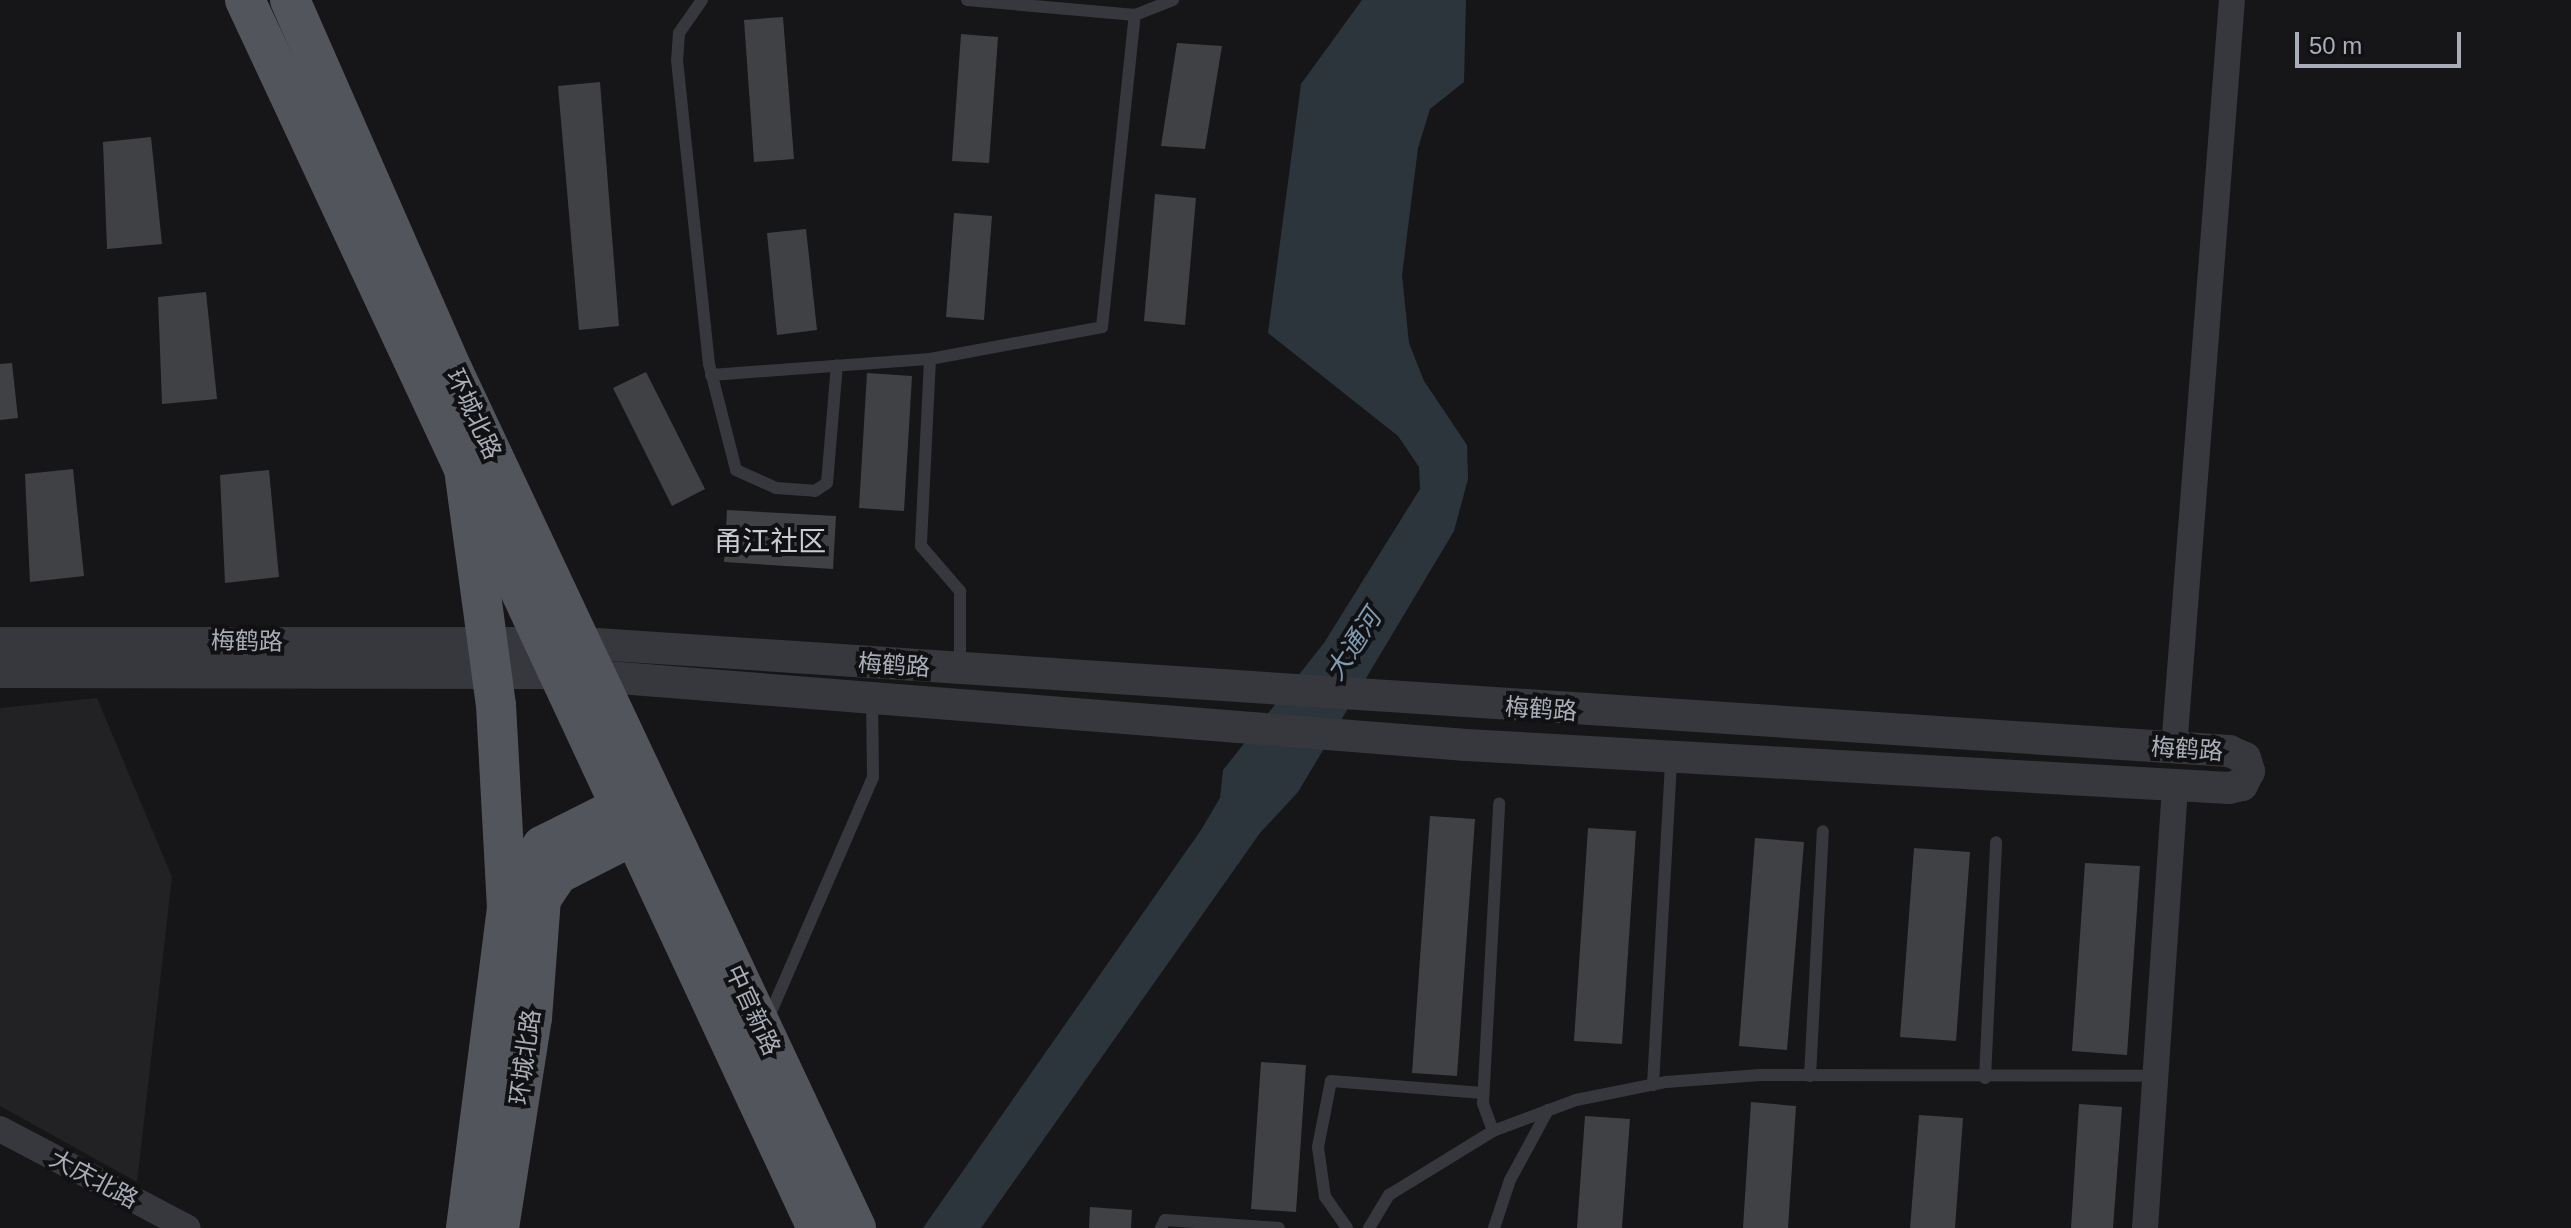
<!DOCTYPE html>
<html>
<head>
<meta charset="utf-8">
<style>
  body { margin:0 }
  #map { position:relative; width:2571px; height:1228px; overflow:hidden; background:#161618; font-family:Helvetica,"Noto Sans SC",sans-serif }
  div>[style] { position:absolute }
  .built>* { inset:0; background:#222225 }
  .water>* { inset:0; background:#2c353c }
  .building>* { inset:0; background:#404145 }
  .service>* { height:12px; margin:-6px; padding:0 6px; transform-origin:6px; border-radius:6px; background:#37383d }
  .minor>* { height:26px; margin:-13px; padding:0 13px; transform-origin:13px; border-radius:13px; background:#37383d }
  .tertiary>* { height:32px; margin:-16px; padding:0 16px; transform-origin:16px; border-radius:16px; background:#37383d }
  .primary>* { height:40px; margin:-20px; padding:0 20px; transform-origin:20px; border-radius:20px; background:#53555c }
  span { translate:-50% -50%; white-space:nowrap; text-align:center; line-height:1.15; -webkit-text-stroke:8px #111113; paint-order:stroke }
  .street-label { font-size:24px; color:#a8adb8 }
  .water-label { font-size:26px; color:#7f9bb3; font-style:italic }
  .quarter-label { font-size:28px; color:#c9ccd4 }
  .scale { position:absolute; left:2295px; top:32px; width:166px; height:36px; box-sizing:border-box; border:4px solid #a8adb8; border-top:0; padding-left:10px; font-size:24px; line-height:28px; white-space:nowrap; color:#a8adb8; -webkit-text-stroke:6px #111113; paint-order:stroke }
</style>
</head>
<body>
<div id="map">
  <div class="built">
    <i style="clip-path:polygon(97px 698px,172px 877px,137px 1182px,0 1106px,0 708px)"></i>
  </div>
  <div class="water">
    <i style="clip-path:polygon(1362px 0,1466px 0,1464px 82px,1430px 109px,1418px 148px,1402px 275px,1409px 343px,1424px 381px,1467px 445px,1468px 479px,1454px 531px,1298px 792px,1260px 833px,981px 1228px,923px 1228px,1201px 830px,1220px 798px,1223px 770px,1324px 643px,1420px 489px,1419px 467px,1398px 436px,1268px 333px,1301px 84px)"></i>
  </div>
  <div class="building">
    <i style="clip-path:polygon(783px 17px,794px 159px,754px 162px,744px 20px)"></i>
    <i style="clip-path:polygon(961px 34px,998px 37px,989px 163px,952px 161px)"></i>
    <i style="clip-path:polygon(1177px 43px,1222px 46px,1205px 149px,1161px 146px)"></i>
    <i style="clip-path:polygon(600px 82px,619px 326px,579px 330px,558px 86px)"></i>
    <i style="clip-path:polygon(151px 137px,162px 244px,107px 249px,103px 142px)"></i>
    <i style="clip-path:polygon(1155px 194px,1196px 198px,1185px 325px,1144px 321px)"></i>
    <i style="clip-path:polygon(954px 213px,992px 216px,984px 320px,946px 317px)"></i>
    <i style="clip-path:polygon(806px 229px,817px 330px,777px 335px,767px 233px)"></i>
    <i style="clip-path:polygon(206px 292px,217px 399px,162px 404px,158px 297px)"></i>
    <i style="clip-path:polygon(12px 363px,18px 418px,0 420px,0 364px)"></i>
    <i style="clip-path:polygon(646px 372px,705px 489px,672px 506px,613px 388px)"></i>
    <i style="clip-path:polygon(867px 373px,912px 376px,904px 511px,859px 508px)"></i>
    <i style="clip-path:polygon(73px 469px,84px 576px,30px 582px,25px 474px)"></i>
    <i style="clip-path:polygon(269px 470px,279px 577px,225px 583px,220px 475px)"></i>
    <i style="clip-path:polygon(727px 510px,836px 516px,833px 569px,724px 562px)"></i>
    <i style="clip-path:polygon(1430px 816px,1475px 819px,1457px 1076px,1412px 1073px)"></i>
    <i style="clip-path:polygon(1588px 828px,1636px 831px,1622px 1044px,1574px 1041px)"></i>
    <i style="clip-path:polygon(1755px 838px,1804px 842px,1787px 1050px,1739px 1046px)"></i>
    <i style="clip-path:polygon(1914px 848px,1970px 852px,1956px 1041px,1900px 1037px)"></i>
    <i style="clip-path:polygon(2085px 863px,2140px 866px,2127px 1055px,2072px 1051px)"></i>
    <i style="clip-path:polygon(1261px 1062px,1306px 1065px,1296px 1212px,1251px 1209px)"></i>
    <i style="clip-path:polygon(1751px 1102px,1796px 1106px,1788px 1228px,1743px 1228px)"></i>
    <i style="clip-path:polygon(2079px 1104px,2122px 1107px,2113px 1228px,2071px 1228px)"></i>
    <i style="clip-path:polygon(1919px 1115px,1963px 1118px,1955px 1228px,1910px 1228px)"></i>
    <i style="clip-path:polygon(1585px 1116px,1630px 1119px,1622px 1228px,1577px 1228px)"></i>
    <i style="clip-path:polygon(1090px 1207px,1132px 1210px,1131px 1228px,1089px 1228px)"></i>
  </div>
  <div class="service">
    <i style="left:702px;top:0;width:40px;rotate:124.9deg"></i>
    <i style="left:679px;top:33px;width:27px;rotate:94deg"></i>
    <i style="left:677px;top:60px;width:306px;rotate:84deg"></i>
    <i style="left:709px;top:364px;width:109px;rotate:75.7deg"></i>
    <i style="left:736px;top:470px;width:44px;rotate:24.2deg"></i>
    <i style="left:776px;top:488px;width:39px;rotate:4deg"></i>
    <i style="left:815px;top:491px;width:14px;rotate:-34deg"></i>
    <i style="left:827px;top:483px;width:118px;rotate:-85.2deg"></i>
    <i style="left:967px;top:0;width:169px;rotate:5.1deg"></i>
    <i style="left:1135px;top:15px;width:41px;rotate:-21.5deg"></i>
    <i style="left:930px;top:359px;width:187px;rotate:92.8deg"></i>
    <i style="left:921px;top:546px;width:60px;rotate:49.1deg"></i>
    <i style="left:960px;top:591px;width:75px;rotate:90deg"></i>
    <i style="left:711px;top:375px;width:220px;rotate:-4.2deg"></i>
    <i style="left:930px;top:359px;width:175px;rotate:-10.5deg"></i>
    <i style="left:1102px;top:327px;width:314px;rotate:-84deg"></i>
    <i style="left:767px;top:1021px;width:266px;rotate:-66.5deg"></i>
    <i style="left:873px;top:777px;width:80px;rotate:-90.7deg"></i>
    <i style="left:1810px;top:1076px;width:245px;rotate:-87deg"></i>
    <i style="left:1985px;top:1078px;width:236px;rotate:-87.3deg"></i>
    <i style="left:1653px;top:1085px;width:325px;rotate:-86.8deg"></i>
    <i style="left:1493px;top:1131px;width:30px;rotate:-110deg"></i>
    <i style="left:1483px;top:1103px;width:300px;rotate:-86.9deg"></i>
    <i style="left:1161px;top:1228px;width:9px;rotate:-63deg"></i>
    <i style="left:1165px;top:1220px;width:114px;rotate:4deg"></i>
    <i style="left:1347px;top:1228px;width:38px;rotate:-125deg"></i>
    <i style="left:1325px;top:1197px;width:50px;rotate:-98deg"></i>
    <i style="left:1318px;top:1147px;width:67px;rotate:-78.9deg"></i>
    <i style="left:1331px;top:1081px;width:152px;rotate:4.5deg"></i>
    <i style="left:1369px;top:1228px;width:39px;rotate:-59deg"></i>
    <i style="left:1389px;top:1195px;width:122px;rotate:-31.6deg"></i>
    <i style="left:1493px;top:1131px;width:89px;rotate:-20.5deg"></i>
    <i style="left:1576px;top:1100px;width:92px;rotate:-11.3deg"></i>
    <i style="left:1666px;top:1082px;width:94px;rotate:-4.3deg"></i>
    <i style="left:1760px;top:1075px;width:395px;rotate:0.1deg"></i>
    <i style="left:1494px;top:1228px;width:51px;rotate:-71.6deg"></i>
    <i style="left:1510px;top:1180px;width:80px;rotate:-61.5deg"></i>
  </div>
  <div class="minor">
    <i style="left:2174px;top:748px;width:750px;rotate:-85.57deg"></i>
    <i style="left:0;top:1129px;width:212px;rotate:27.8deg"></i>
    <i style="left:2145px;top:1228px;width:444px;rotate:-86.1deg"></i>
  </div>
  <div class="tertiary">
    <i style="left:0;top:643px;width:581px"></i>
    <i style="left:581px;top:643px;width:1652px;rotate:3.75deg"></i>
    <i style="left:2229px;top:751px;width:17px;rotate:24deg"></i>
    <i style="left:2245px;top:758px;width:14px;rotate:73deg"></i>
    <i style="left:2249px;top:771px;width:16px;rotate:117deg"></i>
    <i style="left:2242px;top:785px;width:13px;rotate:167deg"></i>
    <i style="left:2229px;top:788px;width:764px;rotate:-176.77deg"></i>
    <i style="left:1466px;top:745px;width:912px;rotate:-175.47deg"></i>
    <i style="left:557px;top:673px;width:557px;rotate:-179.9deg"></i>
  </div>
  <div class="primary">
    <i style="left:245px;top:0;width:518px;rotate:64.97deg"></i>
    <i style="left:464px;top:469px;width:238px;rotate:82.3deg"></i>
    <i style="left:496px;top:705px;width:203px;rotate:86.9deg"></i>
    <i style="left:507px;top:908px;width:323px;rotate:97.3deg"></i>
    <i style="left:290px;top:0;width:405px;rotate:66.3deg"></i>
    <i style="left:453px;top:371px;width:947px;rotate:64.81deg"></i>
    <i style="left:482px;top:509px;width:793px;rotate:65.02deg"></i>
    <i style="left:508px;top:907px;width:70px;rotate:-60.9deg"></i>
    <i style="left:542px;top:846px;width:110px;rotate:-26.6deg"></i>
    <i style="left:499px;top:1228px;width:213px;rotate:-81.1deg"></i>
    <i style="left:532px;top:1018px;width:119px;rotate:-85.7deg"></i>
    <i style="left:541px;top:899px;width:30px;rotate:-56deg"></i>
    <i style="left:558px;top:874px;width:106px;rotate:-27.1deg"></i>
  </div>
  <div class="street-label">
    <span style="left:474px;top:414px;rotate:65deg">环城北路</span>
    <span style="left:247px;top:641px;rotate:1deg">梅鹤路</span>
    <span style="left:894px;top:665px;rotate:4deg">梅鹤路</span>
    <span style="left:1541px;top:709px;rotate:4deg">梅鹤路</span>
    <span style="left:2187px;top:749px;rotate:4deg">梅鹤路</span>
    <span style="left:753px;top:1010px;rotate:65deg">中官新路</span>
    <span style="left:525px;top:1057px;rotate:-82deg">环城北路</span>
    <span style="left:94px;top:1179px;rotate:28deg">大庆北路</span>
  </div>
  <div class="water-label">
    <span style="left:1354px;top:645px;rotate:-57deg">大通河</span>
  </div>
  <div class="quarter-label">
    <span style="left:770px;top:542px">甬江社区</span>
  </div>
  <div class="scale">50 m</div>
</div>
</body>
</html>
